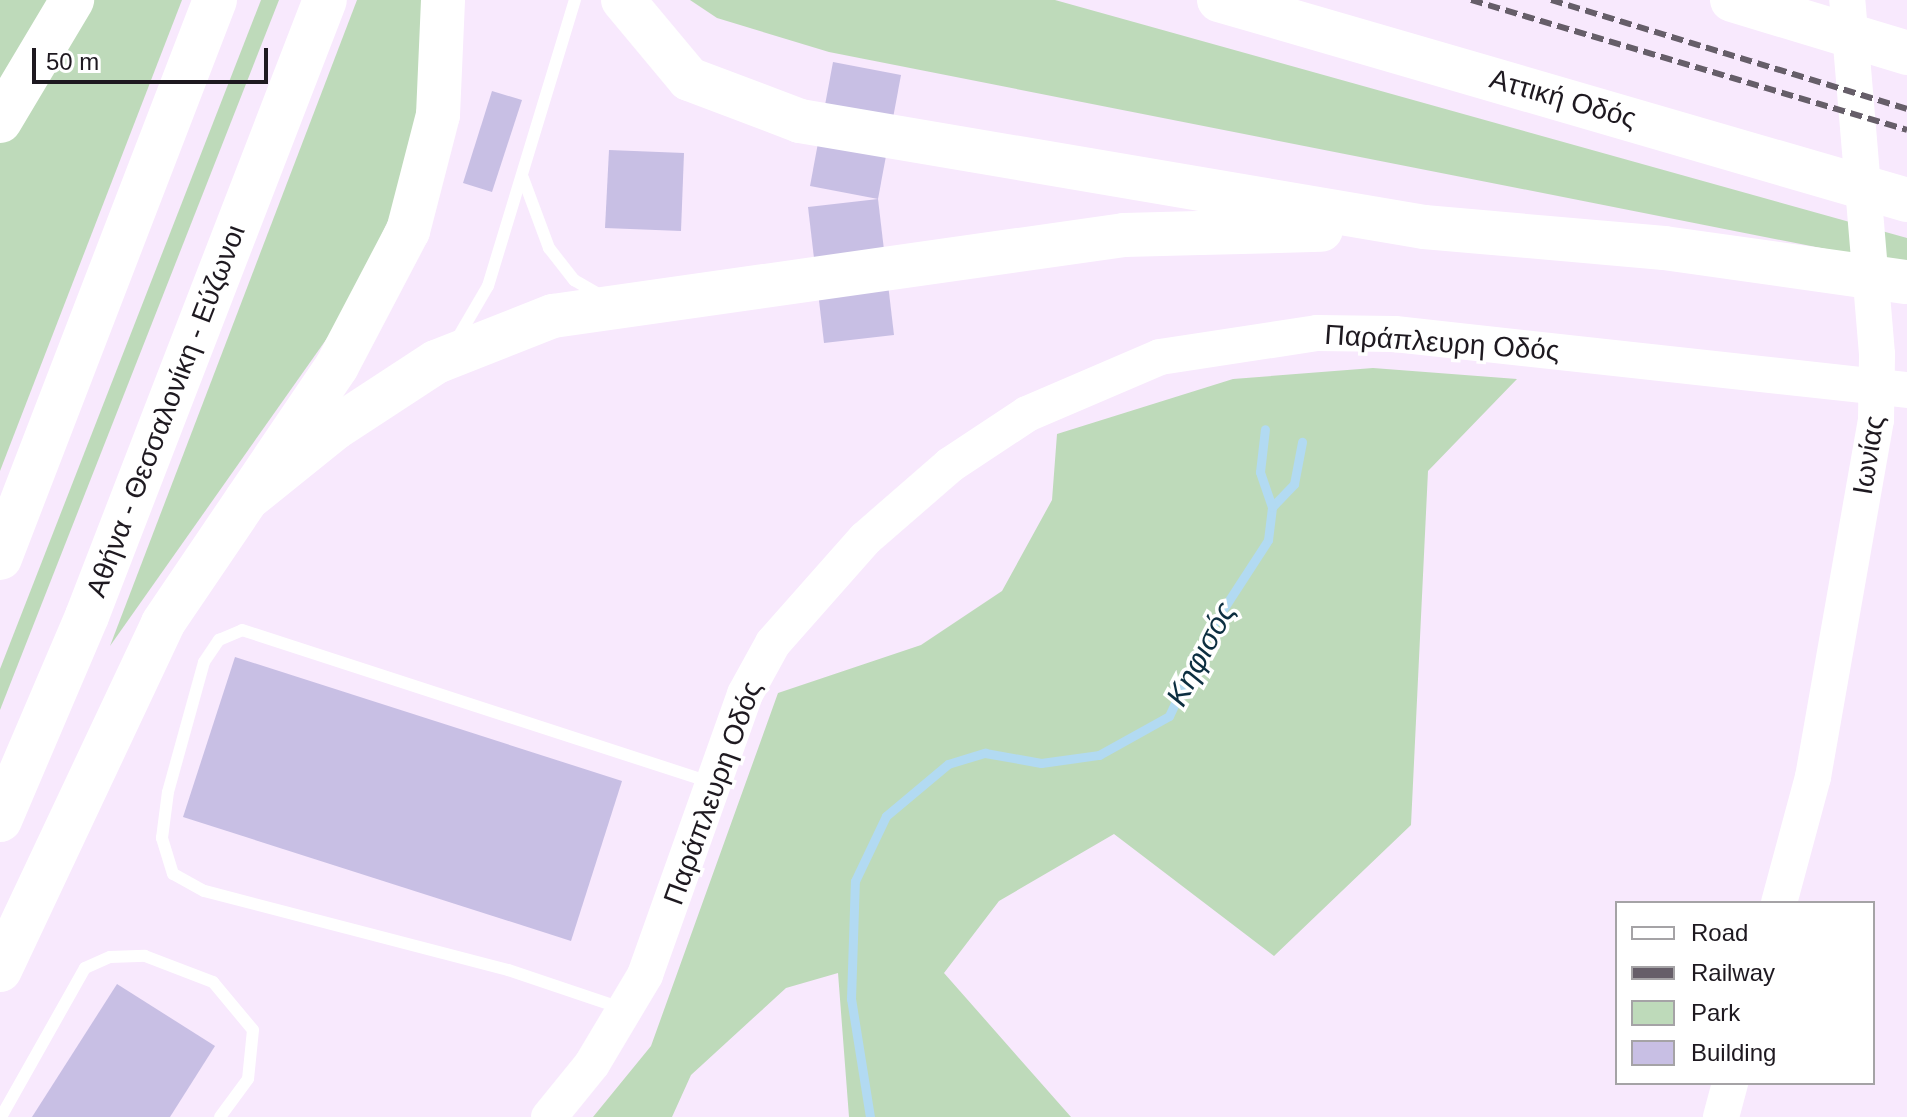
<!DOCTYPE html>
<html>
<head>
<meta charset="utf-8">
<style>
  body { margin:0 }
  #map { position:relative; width:1907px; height:1117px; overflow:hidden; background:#f8e9fd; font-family:Arial,sans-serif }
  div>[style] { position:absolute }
  .green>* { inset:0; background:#bedaba }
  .stream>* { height:9px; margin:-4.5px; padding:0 4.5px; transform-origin:4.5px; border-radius:4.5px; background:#b2daf2 }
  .building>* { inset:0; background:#c8bfe4 }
  .lane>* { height:12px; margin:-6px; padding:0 6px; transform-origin:6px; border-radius:6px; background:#fff }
  .secondary>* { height:36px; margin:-18px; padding:0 18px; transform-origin:18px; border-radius:18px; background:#fff }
  .highway>* { height:44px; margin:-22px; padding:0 22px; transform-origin:22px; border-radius:22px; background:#fff }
  .rail>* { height:6px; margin-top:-3px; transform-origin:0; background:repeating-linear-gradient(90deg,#665e69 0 12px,transparent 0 18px) }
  span { translate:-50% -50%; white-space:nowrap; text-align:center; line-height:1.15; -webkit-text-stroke:7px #fff; paint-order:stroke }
  .street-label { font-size:28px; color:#1e1920 }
  .water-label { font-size:30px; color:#0c2e40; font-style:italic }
  .legend { position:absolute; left:1615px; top:901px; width:260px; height:184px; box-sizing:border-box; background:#fff; border:2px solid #a5a3a6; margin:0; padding:10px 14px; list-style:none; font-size:24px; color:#1e1920 }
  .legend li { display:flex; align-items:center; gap:16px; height:40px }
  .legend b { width:40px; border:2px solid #a5a3a6 }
  .scale { position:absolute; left:32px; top:48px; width:236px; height:36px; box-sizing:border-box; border:4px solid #1e1920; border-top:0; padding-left:10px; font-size:24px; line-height:28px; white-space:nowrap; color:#1e1920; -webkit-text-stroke:6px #fff; paint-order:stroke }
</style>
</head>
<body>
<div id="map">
  <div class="green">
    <i style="clip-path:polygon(0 0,182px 0,0 471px)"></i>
    <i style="clip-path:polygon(261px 0,279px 0,0 710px,0 669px)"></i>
    <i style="clip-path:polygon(357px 0,442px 0,426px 116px,393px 210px,347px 310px,110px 646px)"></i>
    <i style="clip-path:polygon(690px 0,1055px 0,1907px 238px,1907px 265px,829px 52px,717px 18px)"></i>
    <i style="clip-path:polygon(1373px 368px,1517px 379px,1428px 471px,1411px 825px,1274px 956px,1114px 834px,999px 901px,944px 973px,1071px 1117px,849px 1117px,838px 973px,786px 988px,691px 1075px,672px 1117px,593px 1117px,651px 1046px,778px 693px,921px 645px,1002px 591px,1052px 500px,1057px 434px,1233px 379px)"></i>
  </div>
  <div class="stream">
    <i style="left:1272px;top:507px;width:32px;rotate:-46deg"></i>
    <i style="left:1294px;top:484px;width:43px;rotate:-79.2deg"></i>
    <i style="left:870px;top:1117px;width:120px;rotate:-99.1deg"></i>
    <i style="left:851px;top:999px;width:118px;rotate:-88.1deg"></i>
    <i style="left:855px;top:881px;width:72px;rotate:-64.5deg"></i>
    <i style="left:886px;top:816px;width:81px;rotate:-40deg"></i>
    <i style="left:948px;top:764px;width:39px;rotate:-17deg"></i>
    <i style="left:985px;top:753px;width:57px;rotate:10.1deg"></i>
    <i style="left:1041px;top:763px;width:59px;rotate:-7.9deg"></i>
    <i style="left:1099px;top:755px;width:80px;rotate:-29.1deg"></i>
    <i style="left:1169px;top:716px;width:94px;rotate:-64.8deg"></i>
    <i style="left:1209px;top:631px;width:108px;rotate:-57deg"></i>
    <i style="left:1268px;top:540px;width:33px;rotate:-83deg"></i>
    <i style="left:1272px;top:507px;width:37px;rotate:-109deg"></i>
    <i style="left:1260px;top:472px;width:43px;rotate:-83.4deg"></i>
  </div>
  <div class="building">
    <i style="clip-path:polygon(833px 62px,901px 75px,878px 199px,810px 186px)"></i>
    <i style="clip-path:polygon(492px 91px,522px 100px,492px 192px,463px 183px)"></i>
    <i style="clip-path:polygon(609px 150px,684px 153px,681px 231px,605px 228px)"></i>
    <i style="clip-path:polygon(878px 199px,894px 335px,824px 343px,808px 207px)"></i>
    <i style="clip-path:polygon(235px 657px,622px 781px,571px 941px,183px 817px)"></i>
    <i style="clip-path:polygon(117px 984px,215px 1046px,170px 1117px,32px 1117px)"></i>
  </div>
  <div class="lane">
    <i style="left:523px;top:178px;width:75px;rotate:69.6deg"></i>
    <i style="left:549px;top:248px;width:41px;rotate:52deg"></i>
    <i style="left:574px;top:280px;width:34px;rotate:30deg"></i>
    <i style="left:457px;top:339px;width:61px;rotate:-59.7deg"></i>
    <i style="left:488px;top:286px;width:299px;rotate:-73.1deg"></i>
    <i style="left:621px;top:1008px;width:119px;rotate:-161.4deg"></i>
    <i style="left:508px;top:970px;width:314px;rotate:-165.4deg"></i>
    <i style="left:204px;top:891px;width:35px;rotate:-151deg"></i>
    <i style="left:173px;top:874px;width:38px;rotate:-107deg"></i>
    <i style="left:162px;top:838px;width:46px;rotate:-82.6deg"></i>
    <i style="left:168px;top:792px;width:135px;rotate:-74.5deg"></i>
    <i style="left:204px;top:662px;width:27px;rotate:-56deg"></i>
    <i style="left:219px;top:640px;width:25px;rotate:-23deg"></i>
    <i style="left:242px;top:630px;width:493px;rotate:18deg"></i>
    <i style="left:1px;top:1117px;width:171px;rotate:-60.6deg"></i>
    <i style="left:85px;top:968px;width:27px;rotate:-24deg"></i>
    <i style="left:110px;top:957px;width:35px;rotate:-2deg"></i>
    <i style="left:145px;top:956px;width:73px;rotate:20.9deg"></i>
    <i style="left:213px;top:982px;width:62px;rotate:50.2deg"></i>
    <i style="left:253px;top:1030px;width:49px;rotate:95.8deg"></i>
    <i style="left:248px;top:1079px;width:47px;rotate:126.4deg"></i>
  </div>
  <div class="secondary">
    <i style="left:1779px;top:903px;width:131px;rotate:-74.9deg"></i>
    <i style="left:1813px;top:777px;width:363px;rotate:-80deg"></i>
    <i style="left:1876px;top:420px;width:66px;rotate:-89.1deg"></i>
    <i style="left:1877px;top:354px;width:355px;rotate:-94.8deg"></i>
    <i style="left:549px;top:1117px;width:68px;rotate:-50.9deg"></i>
    <i style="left:592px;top:1064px;width:104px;rotate:-59.2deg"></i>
    <i style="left:645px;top:975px;width:298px;rotate:-70.4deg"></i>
    <i style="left:745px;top:694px;width:58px;rotate:-61.2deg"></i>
    <i style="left:773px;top:643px;width:139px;rotate:-48.5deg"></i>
    <i style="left:865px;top:539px;width:113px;rotate:-41deg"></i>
    <i style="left:950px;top:465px;width:92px;rotate:-33.5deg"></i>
    <i style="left:1027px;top:414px;width:145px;rotate:-23.2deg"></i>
    <i style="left:1160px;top:357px;width:159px;rotate:-8.7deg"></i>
    <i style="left:1317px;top:333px;width:78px;rotate:0.7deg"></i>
    <i style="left:1395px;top:334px;width:515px;rotate:6.24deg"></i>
    <i style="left:1721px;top:1117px;width:35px;rotate:-75deg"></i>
  </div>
  <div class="highway">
    <i style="left:623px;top:0;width:103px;rotate:50.1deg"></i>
    <i style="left:689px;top:79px;width:119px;rotate:20.7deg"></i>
    <i style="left:800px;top:121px;width:633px;rotate:9.64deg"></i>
    <i style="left:1424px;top:227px;width:241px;rotate:5deg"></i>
    <i style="left:1664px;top:248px;width:245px;rotate:8deg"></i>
    <i style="left:1219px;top:0;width:716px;rotate:16.21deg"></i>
    <i style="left:1732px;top:0;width:183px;rotate:16.8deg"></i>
    <i style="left:0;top:121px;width:141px;rotate:-59.2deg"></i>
    <i style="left:247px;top:499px;width:113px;rotate:-38.9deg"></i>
    <i style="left:335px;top:428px;width:121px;rotate:-33.2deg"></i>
    <i style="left:436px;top:362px;width:126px;rotate:-21.5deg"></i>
    <i style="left:553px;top:316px;width:577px;rotate:-8.07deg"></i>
    <i style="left:1124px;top:235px;width:197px;rotate:-1.5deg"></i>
    <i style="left:0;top:558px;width:598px;rotate:-68.93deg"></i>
    <i style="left:0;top:820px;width:222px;rotate:-66.9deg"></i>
    <i style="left:87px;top:616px;width:660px;rotate:-68.88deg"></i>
    <i style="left:0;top:970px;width:383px;rotate:-64.8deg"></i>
    <i style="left:163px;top:623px;width:310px;rotate:-55.9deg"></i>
    <i style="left:337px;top:366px;width:153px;rotate:-62.3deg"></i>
    <i style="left:408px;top:231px;width:120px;rotate:-75.5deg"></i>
    <i style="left:438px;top:115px;width:115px;rotate:-87.5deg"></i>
  </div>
  <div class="rail">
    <i style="left:1471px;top:0;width:455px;rotate:16.6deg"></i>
    <i style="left:1551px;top:0;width:372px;rotate:17deg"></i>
  </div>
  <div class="street-label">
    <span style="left:1563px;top:99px;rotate:16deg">Αττική Οδός</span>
    <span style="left:1442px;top:343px;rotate:4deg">Παράπλευρη Οδός</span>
    <span style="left:166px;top:411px;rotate:-69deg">Αθήνα - Θεσσαλονίκη - Εύζωνοι</span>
    <span style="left:1869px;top:455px;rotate:-81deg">Ιωνίας</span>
    <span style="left:713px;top:793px;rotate:-70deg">Παράπλευρη Οδός</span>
  </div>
  <div class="water-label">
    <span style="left:1201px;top:654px;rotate:-62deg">Κηφισός</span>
  </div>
  <ul class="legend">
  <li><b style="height:10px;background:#fff"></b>Road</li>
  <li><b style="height:10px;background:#665e69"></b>Railway</li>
  <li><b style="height:22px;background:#bedaba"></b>Park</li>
  <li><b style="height:22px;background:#c8bfe4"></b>Building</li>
  </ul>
  <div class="scale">50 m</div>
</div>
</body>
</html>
